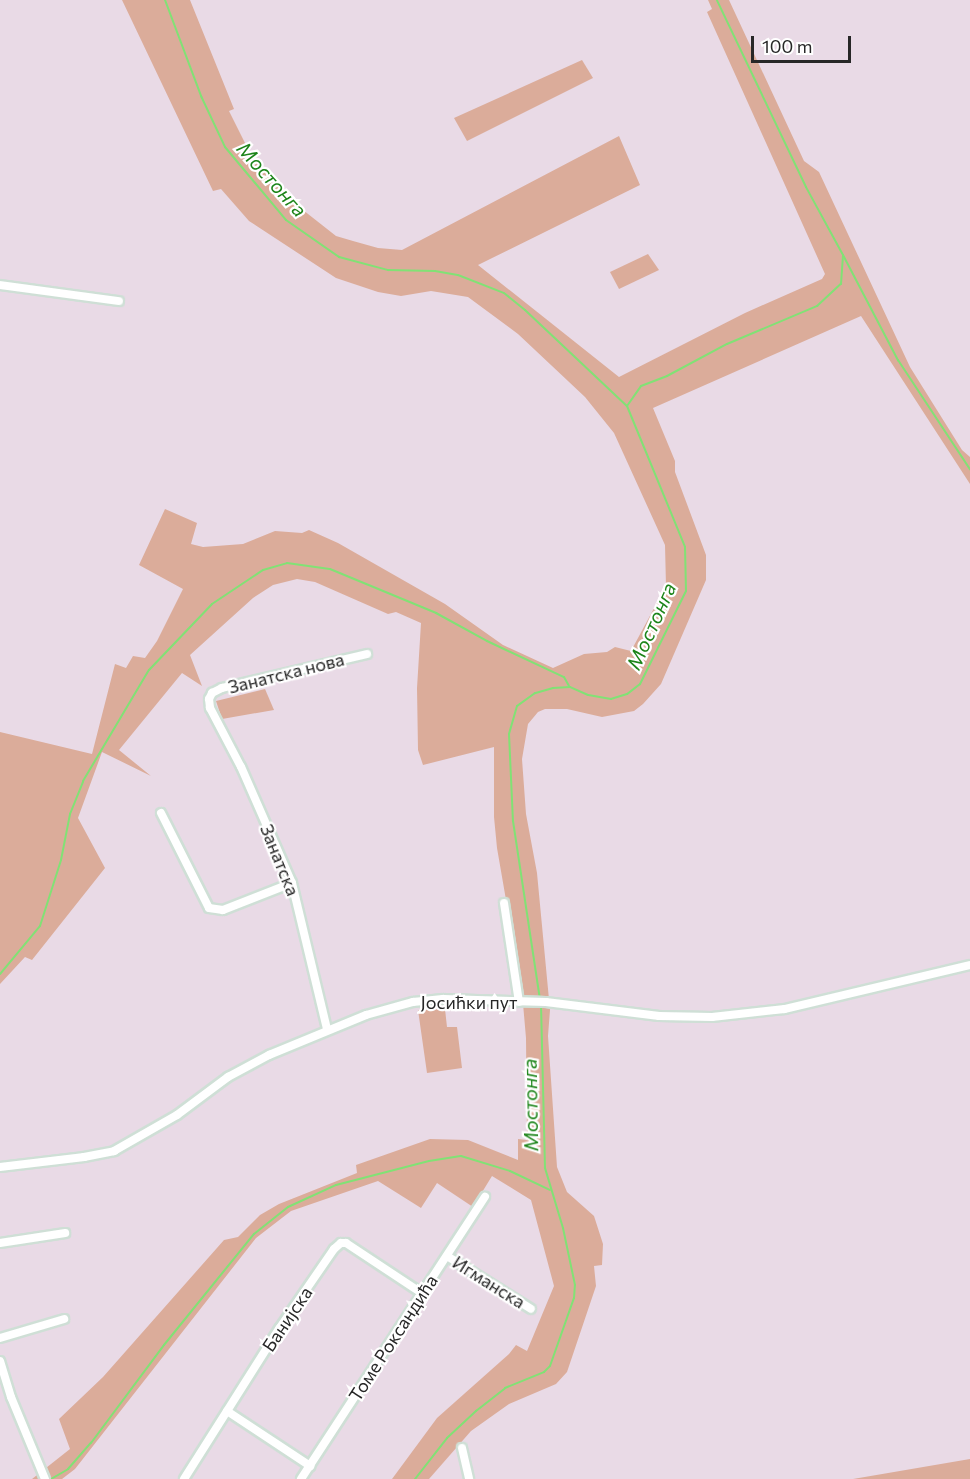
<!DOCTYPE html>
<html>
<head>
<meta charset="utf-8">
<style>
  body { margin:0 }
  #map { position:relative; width:970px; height:1479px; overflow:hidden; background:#e9dae6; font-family:Commissioner,sans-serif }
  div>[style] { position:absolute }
  .green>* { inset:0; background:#dbac9a }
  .stream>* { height:2px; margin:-1px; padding:0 1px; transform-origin:1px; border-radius:1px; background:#81e275 }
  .roads { filter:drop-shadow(2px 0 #cfdfd6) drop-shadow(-2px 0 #cfdfd6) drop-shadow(0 2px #cfdfd6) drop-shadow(0 -2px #cfdfd6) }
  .minor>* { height:8px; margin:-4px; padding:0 4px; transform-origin:4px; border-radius:4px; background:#fff }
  span { translate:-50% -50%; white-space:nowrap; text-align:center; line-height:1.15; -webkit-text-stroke:4.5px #fff; paint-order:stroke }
  .street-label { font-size:18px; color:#272727 }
  .water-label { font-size:20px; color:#1c8419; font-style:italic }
  .scale { position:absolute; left:751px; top:36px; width:100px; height:27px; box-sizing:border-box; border:3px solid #272727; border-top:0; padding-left:8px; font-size:18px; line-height:21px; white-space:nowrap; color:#272727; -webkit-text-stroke:4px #fff; paint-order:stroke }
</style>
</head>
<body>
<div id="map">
  <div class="green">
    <i style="clip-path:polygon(122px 0,190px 0,234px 109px,229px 111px,250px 153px,289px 199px,336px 236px,353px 241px,378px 248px,402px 250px,619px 136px,640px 185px,478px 265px,619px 377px,745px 313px,822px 279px,825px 274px,707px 12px,712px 9px,708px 0,729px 0,804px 161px,819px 172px,910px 367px,962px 450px,970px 457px,970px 484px,861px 316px,653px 408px,675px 461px,675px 472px,706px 555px,706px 580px,661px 684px,643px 704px,634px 711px,602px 717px,567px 709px,545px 709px,538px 712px,528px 724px,522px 759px,526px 814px,537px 873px,550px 1010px,548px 1036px,557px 1167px,567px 1192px,594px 1216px,603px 1244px,602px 1265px,594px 1266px,596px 1286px,567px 1372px,556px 1384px,509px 1404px,471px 1431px,429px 1479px,392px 1479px,437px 1418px,509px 1354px,516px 1345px,527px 1351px,554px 1286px,531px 1200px,492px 1176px,473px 1207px,437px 1183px,421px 1208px,378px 1181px,291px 1211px,256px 1238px,75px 1469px,62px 1479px,32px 1479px,70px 1449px,59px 1419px,103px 1377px,224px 1240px,238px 1237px,260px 1215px,279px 1204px,357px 1173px,356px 1165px,430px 1139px,468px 1140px,518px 1160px,518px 1139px,527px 1140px,526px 1038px,522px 992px,497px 848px,494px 817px,494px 747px,423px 765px,418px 750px,417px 688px,421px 623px,396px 612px,388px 614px,315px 582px,297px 579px,273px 585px,253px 598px,190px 655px,202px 686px,182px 673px,119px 750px,151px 776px,102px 752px,78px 818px,105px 868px,32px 960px,25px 957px,0 984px,0 732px,92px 754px,115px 664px,126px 668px,133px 656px,145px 658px,157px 641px,183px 589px,139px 565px,165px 509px,197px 523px,191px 544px,203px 547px,243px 544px,275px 531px,302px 533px,309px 530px,338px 543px,445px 604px,503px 645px,553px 668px,584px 654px,607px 652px,615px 647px,631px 651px,666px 586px,665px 545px,614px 433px,585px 397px,518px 334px,468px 297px,431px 291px,401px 296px,378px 292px,336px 278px,249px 221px,221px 189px,213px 191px)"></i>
    <i style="clip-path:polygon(582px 60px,593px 78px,467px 141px,454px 118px)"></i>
    <i style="clip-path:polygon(648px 254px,659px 270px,619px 289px,610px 272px)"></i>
    <i style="clip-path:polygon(265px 689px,274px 710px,222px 719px,216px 701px)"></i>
    <i style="clip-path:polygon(445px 1009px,447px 1027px,457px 1027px,462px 1068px,427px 1073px,418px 1010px)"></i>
    <i style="clip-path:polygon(970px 1459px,970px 1479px,853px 1479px)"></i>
  </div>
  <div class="stream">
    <i style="left:165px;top:0;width:103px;rotate:69.4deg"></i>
    <i style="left:201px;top:96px;width:56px;rotate:64.8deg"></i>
    <i style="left:225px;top:147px;width:95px;rotate:50.1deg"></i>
    <i style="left:286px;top:220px;width:65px;rotate:34.9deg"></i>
    <i style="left:339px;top:257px;width:51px;rotate:14.9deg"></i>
    <i style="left:388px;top:270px;width:47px;rotate:1.2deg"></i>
    <i style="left:435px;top:271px;width:23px;rotate:10deg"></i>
    <i style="left:458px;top:275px;width:49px;rotate:21.4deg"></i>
    <i style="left:504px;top:293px;width:27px;rotate:39deg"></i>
    <i style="left:525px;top:310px;width:140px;rotate:43.3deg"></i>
    <i style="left:627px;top:406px;width:152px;rotate:67.6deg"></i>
    <i style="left:685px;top:547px;width:44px;rotate:88.7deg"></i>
    <i style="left:686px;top:591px;width:104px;rotate:116.3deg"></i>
    <i style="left:640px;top:684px;width:16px;rotate:142deg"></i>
    <i style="left:627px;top:694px;width:17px;rotate:163deg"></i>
    <i style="left:611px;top:699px;width:23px;rotate:-170deg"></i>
    <i style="left:588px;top:695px;width:20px;rotate:-156deg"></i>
    <i style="left:570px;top:687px;width:17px;rotate:177deg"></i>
    <i style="left:553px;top:688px;width:19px;rotate:164deg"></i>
    <i style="left:535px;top:693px;width:22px;rotate:144deg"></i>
    <i style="left:517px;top:706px;width:29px;rotate:106deg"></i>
    <i style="left:509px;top:734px;width:87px;rotate:87.4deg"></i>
    <i style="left:513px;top:821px;width:180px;rotate:81.4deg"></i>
    <i style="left:843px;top:255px;width:119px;rotate:62.4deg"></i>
    <i style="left:898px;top:360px;width:131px;rotate:56.6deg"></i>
    <i style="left:627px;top:406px;width:24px;rotate:-55deg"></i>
    <i style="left:641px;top:386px;width:28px;rotate:-21deg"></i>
    <i style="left:667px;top:376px;width:68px;rotate:-28.1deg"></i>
    <i style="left:727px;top:344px;width:98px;rotate:-22.9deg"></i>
    <i style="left:817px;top:306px;width:33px;rotate:-43deg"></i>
    <i style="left:841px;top:284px;width:29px;rotate:-86deg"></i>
    <i style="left:843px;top:255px;width:77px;rotate:-118.6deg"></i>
    <i style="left:806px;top:187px;width:207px;rotate:-115.5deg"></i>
    <i style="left:0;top:974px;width:62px;rotate:-50.2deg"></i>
    <i style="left:40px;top:926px;width:69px;rotate:-72.3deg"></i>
    <i style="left:61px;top:860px;width:47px;rotate:-78.9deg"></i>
    <i style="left:70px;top:814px;width:35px;rotate:-68deg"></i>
    <i style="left:83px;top:781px;width:129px;rotate:-59.3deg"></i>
    <i style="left:149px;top:670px;width:91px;rotate:-46.3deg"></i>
    <i style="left:212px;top:604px;width:61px;rotate:-33.7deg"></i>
    <i style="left:263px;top:570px;width:25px;rotate:-16deg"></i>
    <i style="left:287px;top:563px;width:43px;rotate:7.9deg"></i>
    <i style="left:330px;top:569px;width:115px;rotate:22.5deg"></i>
    <i style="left:436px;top:613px;width:58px;rotate:28.8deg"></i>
    <i style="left:487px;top:641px;width:85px;rotate:25.1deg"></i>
    <i style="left:564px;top:677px;width:10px;rotate:61deg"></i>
    <i style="left:51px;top:1479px;width:20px;rotate:-30deg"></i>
    <i style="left:68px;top:1469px;width:35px;rotate:-49deg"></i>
    <i style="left:91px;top:1443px;width:122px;rotate:-53.3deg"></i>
    <i style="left:164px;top:1345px;width:143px;rotate:-51deg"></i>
    <i style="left:254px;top:1234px;width:43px;rotate:-38.5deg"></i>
    <i style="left:288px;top:1207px;width:53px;rotate:-24.6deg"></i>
    <i style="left:336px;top:1185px;width:96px;rotate:-14.5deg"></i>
    <i style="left:429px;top:1161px;width:32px;rotate:-9deg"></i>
    <i style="left:461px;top:1156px;width:51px;rotate:17deg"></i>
    <i style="left:510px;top:1171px;width:44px;rotate:25.4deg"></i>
    <i style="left:415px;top:1479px;width:52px;rotate:-52deg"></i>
    <i style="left:447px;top:1438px;width:40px;rotate:-43deg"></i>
    <i style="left:476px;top:1411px;width:37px;rotate:-38deg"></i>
    <i style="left:505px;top:1388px;width:42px;rotate:-22.3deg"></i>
    <i style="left:544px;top:1372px;width:8px;rotate:-45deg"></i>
    <i style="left:550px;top:1366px;width:72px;rotate:-70.6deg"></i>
    <i style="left:574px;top:1298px;width:13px;rotate:-86deg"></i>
    <i style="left:575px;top:1285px;width:58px;rotate:-101.9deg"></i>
    <i style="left:563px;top:1228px;width:63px;rotate:-106.7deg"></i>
    <i style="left:545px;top:1168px;width:163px;rotate:-91.4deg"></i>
  </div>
  <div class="roads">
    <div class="minor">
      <i style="left:0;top:285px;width:120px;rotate:7.7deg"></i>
      <i style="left:161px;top:813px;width:106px;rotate:63.2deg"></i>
      <i style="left:209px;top:908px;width:14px;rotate:8deg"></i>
      <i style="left:223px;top:910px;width:74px;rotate:-21.4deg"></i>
      <i style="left:504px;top:903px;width:100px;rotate:81.4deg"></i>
      <i style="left:327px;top:1029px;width:150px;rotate:-103.5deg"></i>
      <i style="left:292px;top:883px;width:127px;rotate:-113.7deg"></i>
      <i style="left:241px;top:767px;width:67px;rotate:-117.7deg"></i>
      <i style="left:210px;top:708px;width:9px;rotate:-96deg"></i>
      <i style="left:209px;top:699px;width:7px;rotate:-63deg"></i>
      <i style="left:212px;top:693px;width:11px;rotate:-27deg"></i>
      <i style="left:222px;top:688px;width:149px;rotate:-13.2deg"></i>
      <i style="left:0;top:1167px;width:85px;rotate:-6.8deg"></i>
      <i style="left:84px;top:1157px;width:31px;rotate:-11deg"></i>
      <i style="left:114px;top:1151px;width:73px;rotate:-29.7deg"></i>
      <i style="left:177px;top:1115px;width:64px;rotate:-36.7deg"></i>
      <i style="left:228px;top:1077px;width:47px;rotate:-28.2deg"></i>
      <i style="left:269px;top:1055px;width:105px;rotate:-22.4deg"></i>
      <i style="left:366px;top:1015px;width:49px;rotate:-15.5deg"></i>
      <i style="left:413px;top:1002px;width:30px;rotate:-6deg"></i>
      <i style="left:443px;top:999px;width:103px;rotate:1.7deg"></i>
      <i style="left:546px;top:1002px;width:114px;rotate:7.1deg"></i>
      <i style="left:659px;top:1016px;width:53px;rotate:1.1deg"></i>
      <i style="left:712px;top:1017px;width:73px;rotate:-6.3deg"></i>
      <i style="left:785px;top:1009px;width:190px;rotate:-13.4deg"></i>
      <i style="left:0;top:1243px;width:66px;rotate:-8.7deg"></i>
      <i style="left:447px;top:1256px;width:99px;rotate:32.2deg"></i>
      <i style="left:0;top:1338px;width:67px;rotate:-16.5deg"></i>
      <i style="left:0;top:1361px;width:38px;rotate:73deg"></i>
      <i style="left:11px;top:1397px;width:89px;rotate:67.5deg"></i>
      <i style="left:227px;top:1411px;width:100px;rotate:33.5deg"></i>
      <i style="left:462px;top:1448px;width:32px;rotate:77deg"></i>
      <i style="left:184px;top:1479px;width:178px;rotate:-57.7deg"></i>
      <i style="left:279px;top:1329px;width:97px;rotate:-55.5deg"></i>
      <i style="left:334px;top:1249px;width:9px;rotate:-41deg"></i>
      <i style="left:341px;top:1243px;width:5px"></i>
      <i style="left:346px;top:1243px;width:92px;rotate:33.5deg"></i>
      <i style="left:301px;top:1479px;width:337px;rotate:-56.9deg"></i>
    </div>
  </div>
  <div class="street-label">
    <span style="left:286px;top:673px;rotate:-14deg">Занатска нова</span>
    <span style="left:280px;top:860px;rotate:68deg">Занатска</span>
    <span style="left:469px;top:1002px">Јосићки пут</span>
    <span style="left:489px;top:1282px;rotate:32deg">Игманска</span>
    <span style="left:287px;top:1319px;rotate:-56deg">Банијска</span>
    <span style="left:393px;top:1338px;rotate:-57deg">Томе Роксандића</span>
  </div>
  <div class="water-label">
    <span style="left:272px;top:179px;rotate:48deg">Мостонга</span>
    <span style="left:651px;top:626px;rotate:-66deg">Мостонга</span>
    <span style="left:530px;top:1105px;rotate:-91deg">Мостонга</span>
  </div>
  <div class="scale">100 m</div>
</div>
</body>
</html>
